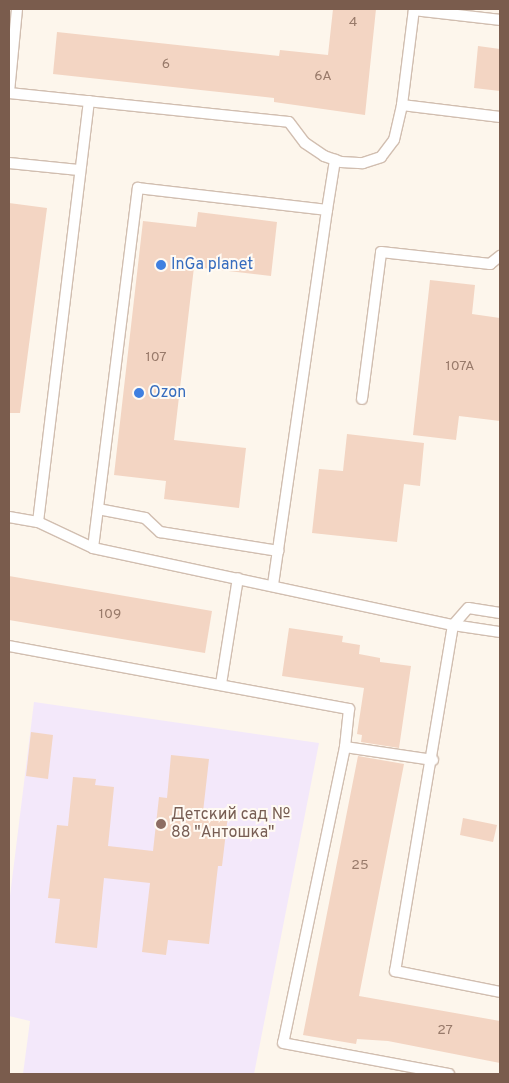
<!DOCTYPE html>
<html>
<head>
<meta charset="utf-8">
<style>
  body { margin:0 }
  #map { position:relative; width:509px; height:1083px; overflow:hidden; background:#fdf6ec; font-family:Overpass,sans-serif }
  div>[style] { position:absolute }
  .education>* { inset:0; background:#f3e8fa }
  .building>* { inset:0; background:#f3d5c3 }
  .roads { filter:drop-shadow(1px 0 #d1beb0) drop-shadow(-1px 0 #d1beb0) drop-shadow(0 1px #d1beb0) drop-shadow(0 -1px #d1beb0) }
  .lane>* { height:10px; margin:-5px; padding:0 5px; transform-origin:5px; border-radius:5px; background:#fff }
  .dots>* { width:14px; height:14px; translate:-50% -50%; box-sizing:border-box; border:2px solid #fffaf3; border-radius:50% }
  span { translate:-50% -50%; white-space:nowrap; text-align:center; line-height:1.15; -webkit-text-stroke:4px #fffaf3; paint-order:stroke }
  .number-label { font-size:14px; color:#987a6a }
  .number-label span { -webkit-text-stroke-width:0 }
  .shop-label { font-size:16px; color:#366cbe }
  .left { translate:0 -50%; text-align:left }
  .education-label { font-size:16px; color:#785e54 }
  .frame { position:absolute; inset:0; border:10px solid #7a5c4d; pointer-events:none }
</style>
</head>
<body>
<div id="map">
  <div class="education">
    <i style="clip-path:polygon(34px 702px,319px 743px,254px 1074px,23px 1074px,30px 1021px,9px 1016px,9px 904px)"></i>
  </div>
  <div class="building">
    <i style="clip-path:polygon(333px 9px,376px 9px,365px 115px,274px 102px,274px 98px,53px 74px,57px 32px,279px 56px,280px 50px,328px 55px)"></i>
    <i style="clip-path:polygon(478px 46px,500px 49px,500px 91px,474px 88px)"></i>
    <i style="clip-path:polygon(9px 203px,47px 208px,20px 413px,9px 413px)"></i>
    <i style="clip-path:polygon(198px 212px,277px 222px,271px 276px,194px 267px,174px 440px,246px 448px,239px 508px,164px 499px,166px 481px,114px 475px,143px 221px,196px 227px)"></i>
    <i style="clip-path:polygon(430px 280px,475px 285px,472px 314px,500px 318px,500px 421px,459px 416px,456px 440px,413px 435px)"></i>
    <i style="clip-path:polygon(347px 434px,424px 443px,420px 486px,404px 484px,397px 542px,312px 533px,319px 469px,343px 471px)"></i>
    <i style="clip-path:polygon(9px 576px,212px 611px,205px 653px,9px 620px)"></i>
    <i style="clip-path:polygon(289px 628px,343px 636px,342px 642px,360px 645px,359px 654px,380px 658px,380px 662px,411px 666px,399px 748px,361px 742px,362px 735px,357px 734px,364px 688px,282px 676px)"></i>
    <i style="clip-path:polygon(31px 732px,53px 735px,48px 779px,26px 776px)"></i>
    <i style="clip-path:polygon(171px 755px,209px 759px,203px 812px,228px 815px,222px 866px,218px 866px,209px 944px,168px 940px,166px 955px,142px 952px,150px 883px,104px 878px,97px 948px,55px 943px,60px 899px,48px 898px,57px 825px,68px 826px,73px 777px,96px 779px,95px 785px,114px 787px,108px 846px,153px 851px,159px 797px,167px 798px)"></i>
    <i style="clip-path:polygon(358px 756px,404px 764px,359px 996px,500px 1021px,500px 1063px,388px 1041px,357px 1039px,356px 1044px,303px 1035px)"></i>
    <i style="clip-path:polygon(463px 818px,497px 825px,493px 842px,460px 835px)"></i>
  </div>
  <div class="roads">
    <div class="lane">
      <i style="left:414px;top:10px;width:87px;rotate:6.6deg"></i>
      <i style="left:9px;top:92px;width:83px;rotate:-84.5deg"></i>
      <i style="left:9px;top:93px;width:281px;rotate:5.9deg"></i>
      <i style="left:289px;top:122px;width:26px;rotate:53deg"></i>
      <i style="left:305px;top:143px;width:23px;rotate:34deg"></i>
      <i style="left:324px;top:156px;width:18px;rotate:19deg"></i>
      <i style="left:341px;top:162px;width:22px;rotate:3deg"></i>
      <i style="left:363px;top:163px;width:19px;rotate:-18deg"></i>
      <i style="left:381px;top:157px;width:21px;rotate:-53deg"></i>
      <i style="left:394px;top:140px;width:36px;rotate:-77deg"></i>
      <i style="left:402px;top:105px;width:99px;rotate:7deg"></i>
      <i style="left:402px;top:105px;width:97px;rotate:-82.9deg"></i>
      <i style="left:9px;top:163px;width:70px;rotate:5.7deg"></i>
      <i style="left:327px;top:210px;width:51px;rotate:-80.9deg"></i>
      <i style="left:362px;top:399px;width:148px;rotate:-82.6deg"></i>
      <i style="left:381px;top:252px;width:110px;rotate:6.3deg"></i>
      <i style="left:490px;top:264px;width:13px;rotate:-39deg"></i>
      <i style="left:98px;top:509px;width:48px;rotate:10.8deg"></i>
      <i style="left:145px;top:518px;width:21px;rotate:43deg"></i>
      <i style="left:160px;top:532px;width:120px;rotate:9.1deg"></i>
      <i style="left:9px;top:517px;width:29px;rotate:10deg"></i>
      <i style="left:38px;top:522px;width:61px;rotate:25.3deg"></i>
      <i style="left:93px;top:548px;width:368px;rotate:12.1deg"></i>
      <i style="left:453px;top:625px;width:48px;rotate:8.5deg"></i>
      <i style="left:38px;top:522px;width:424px;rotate:-83.1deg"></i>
      <i style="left:93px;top:548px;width:363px;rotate:-82.9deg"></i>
      <i style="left:138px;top:188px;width:190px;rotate:6.6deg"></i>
      <i style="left:327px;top:210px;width:380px;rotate:98.2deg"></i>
      <i style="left:500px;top:613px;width:32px;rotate:-171deg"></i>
      <i style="left:468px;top:608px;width:23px;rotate:131deg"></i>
      <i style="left:453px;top:625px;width:351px;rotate:99.5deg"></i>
      <i style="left:395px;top:971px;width:107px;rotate:11.3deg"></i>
      <i style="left:9px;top:646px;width:346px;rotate:10.5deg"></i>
      <i style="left:349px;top:709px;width:38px;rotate:96deg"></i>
      <i style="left:345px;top:747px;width:302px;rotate:101.8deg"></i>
      <i style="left:283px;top:1043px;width:169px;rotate:10.6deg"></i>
      <i style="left:221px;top:684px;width:107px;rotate:-80.9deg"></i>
      <i style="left:345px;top:747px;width:89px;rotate:8.4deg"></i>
    </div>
  </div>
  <div class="dots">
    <i style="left:161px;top:265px;background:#3f7fe0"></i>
    <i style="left:139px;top:393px;background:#3f7fe0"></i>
    <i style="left:161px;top:824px;background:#8d6e63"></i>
  </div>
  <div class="number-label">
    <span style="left:353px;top:23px">4</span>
    <span style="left:166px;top:65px">6</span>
    <span style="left:323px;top:77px">6А</span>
    <span style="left:156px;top:358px">107</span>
    <span style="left:460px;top:367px">107А</span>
    <span style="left:110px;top:615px">109</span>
    <span style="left:360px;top:866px">25</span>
    <span style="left:445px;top:1031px">27</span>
  </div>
  <div class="shop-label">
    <span class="left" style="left:171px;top:265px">InGa planet</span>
    <span class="left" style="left:149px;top:393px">Ozon</span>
  </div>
  <div class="education-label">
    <span class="left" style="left:171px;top:824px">Детский сад №<br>88 "Антошка"</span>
  </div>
  <div class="frame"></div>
</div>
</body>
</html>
